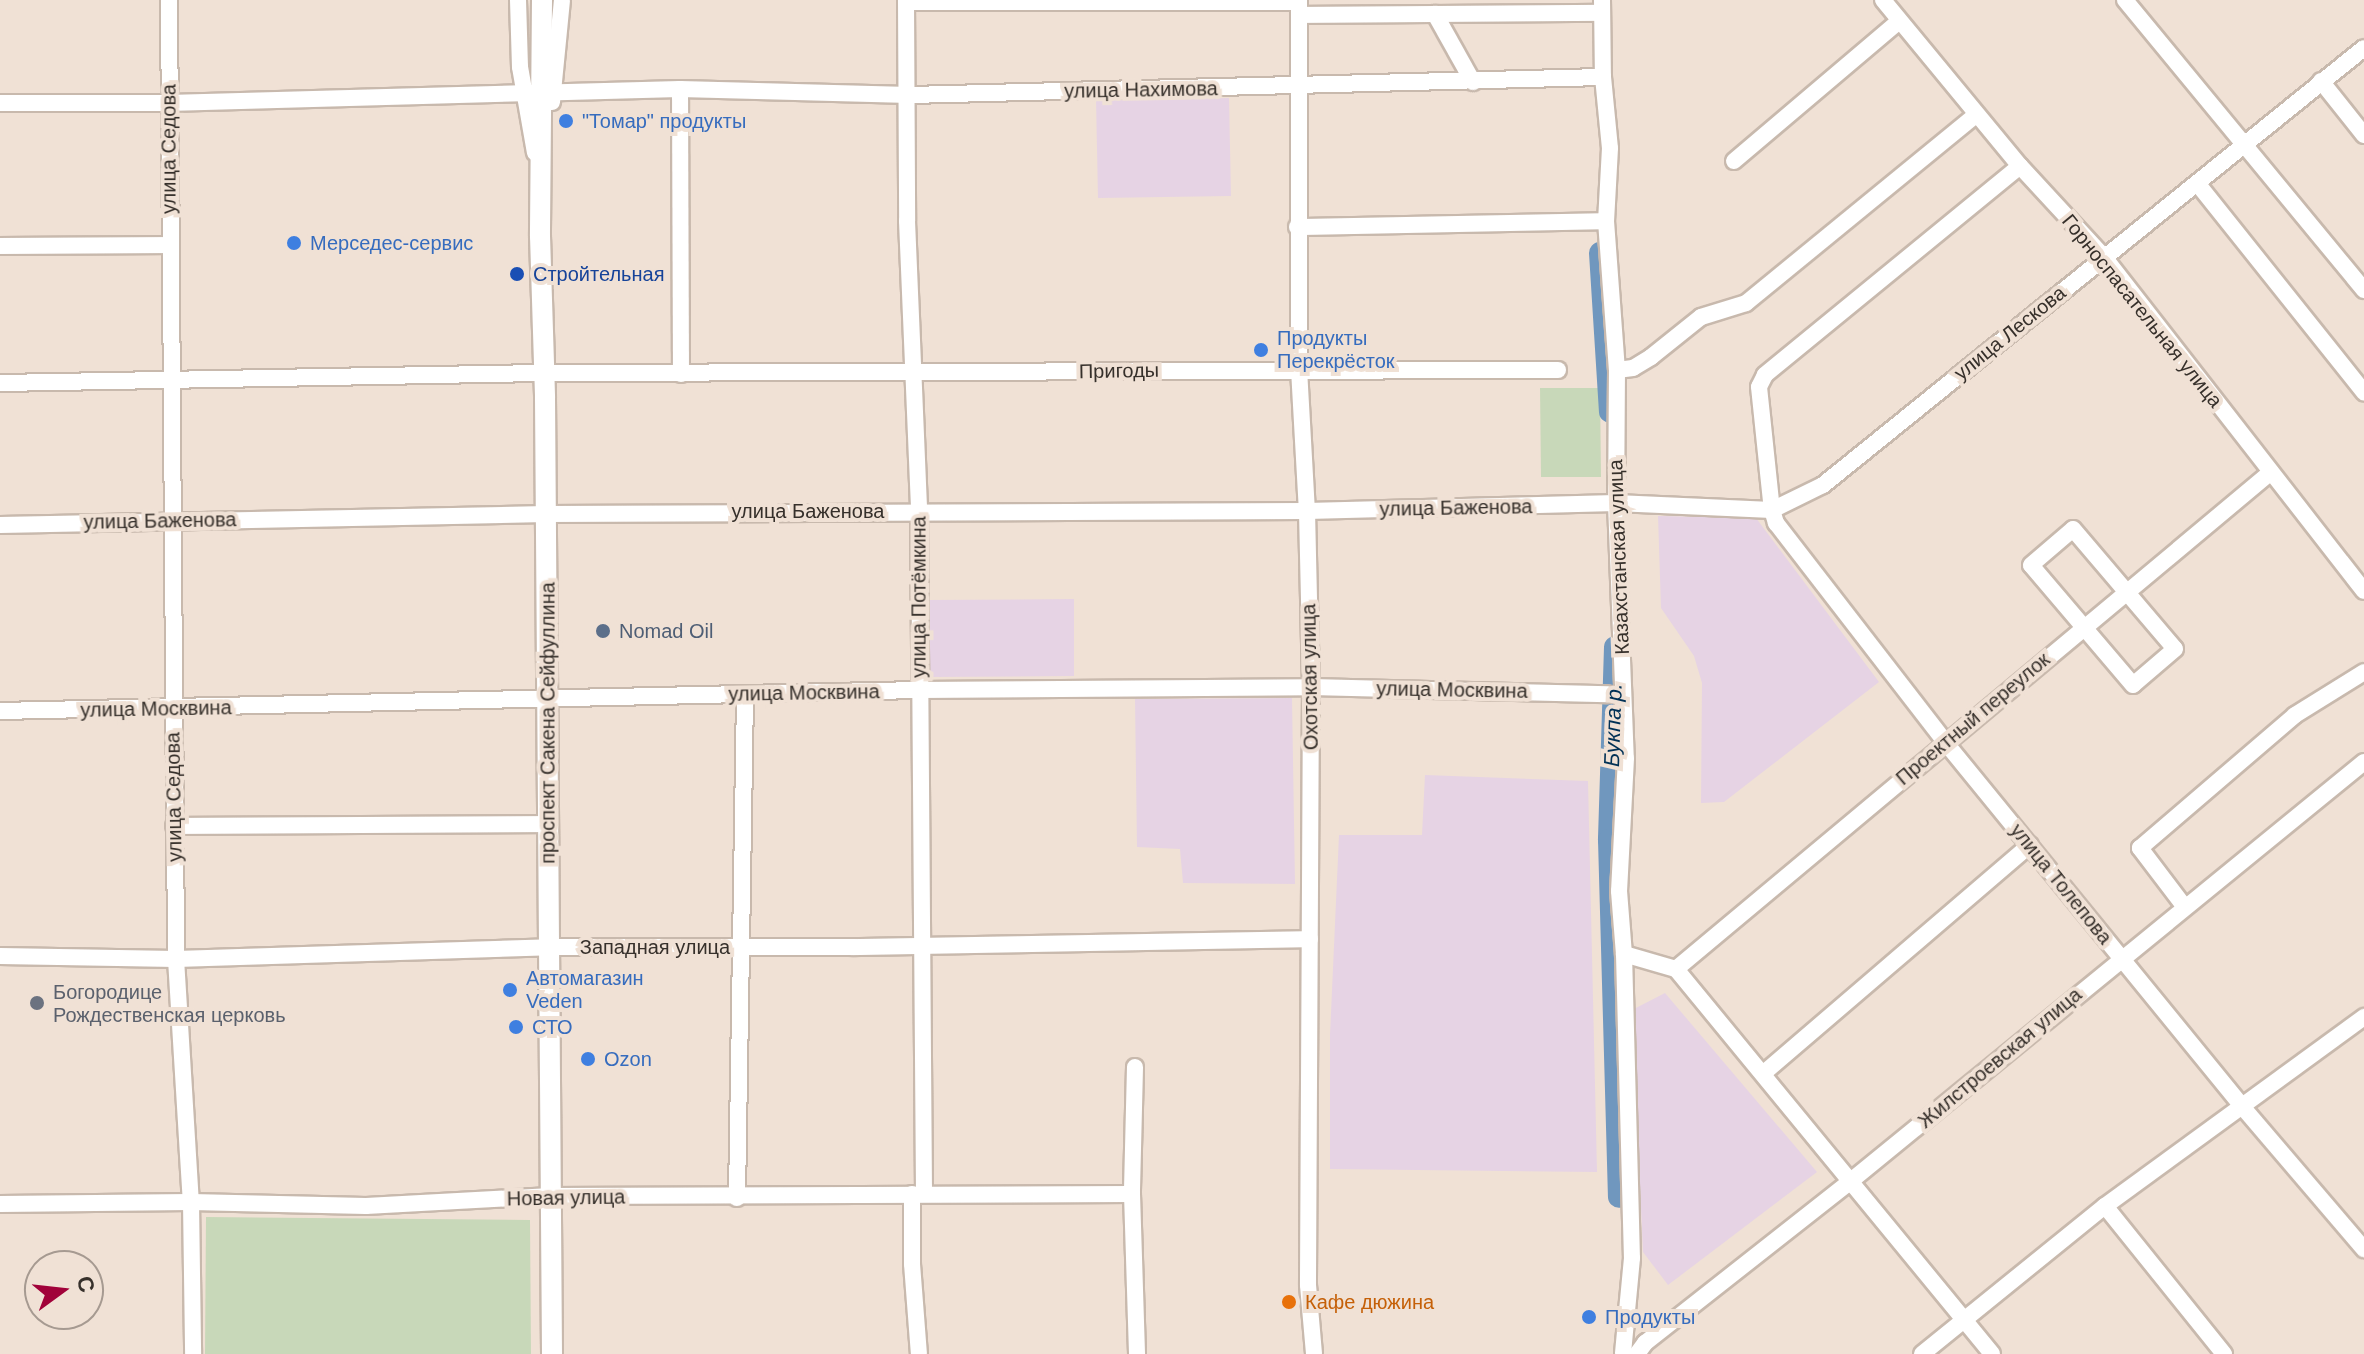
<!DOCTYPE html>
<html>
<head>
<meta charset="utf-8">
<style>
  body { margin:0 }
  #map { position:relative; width:2364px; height:1354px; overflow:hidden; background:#f0e1d5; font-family:Helvetica,sans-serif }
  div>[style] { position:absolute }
  .industrial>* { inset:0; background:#e6d3e4 }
  .green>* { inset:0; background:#c8d8b9 }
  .river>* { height:22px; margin:-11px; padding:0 11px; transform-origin:11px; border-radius:11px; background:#7097be }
  .roads { filter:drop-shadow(2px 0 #c8b9ad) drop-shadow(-2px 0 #c8b9ad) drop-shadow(0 2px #c8b9ad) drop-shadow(0 -2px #c8b9ad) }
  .minor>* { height:16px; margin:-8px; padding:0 8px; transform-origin:8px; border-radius:8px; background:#fff }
  .major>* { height:20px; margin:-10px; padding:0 10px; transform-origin:10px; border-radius:10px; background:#fff }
  .dots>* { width:22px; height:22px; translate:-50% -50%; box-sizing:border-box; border:4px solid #f0e1d5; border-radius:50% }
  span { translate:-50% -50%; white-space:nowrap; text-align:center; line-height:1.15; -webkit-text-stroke:8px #f0e1d5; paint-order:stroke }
  .street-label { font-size:20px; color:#36302b }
  .shop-label { font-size:20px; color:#366cbe }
  .left { translate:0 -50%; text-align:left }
  .transit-label { font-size:20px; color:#164399 }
  .service-label { font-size:20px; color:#4e5e75 }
  .worship-label { font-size:20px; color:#5b616d }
  .food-label { font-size:20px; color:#c56008 }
  .water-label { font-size:22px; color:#013156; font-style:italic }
  .north { position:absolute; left:24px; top:1250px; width:80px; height:80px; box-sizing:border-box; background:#f0e1d5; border:2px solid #a69a91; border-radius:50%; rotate:75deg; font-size:22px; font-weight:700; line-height:32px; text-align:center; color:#36302b }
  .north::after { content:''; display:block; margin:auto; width:28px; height:36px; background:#a1023a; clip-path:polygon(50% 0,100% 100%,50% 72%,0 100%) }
</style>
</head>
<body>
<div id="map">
  <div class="industrial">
    <i style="clip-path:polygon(1229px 98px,1231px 196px,1098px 198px,1096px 100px)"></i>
    <i style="clip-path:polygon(1658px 516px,1756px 518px,1879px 682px,1724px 802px,1701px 803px,1702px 683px,1694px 656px,1661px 608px)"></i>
    <i style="clip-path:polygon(1074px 599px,1074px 676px,927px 677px,927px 600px)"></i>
    <i style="clip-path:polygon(1292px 698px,1295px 884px,1183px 883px,1180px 849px,1137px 847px,1135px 699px)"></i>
    <i style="clip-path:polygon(1425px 775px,1588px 781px,1597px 1172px,1330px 1169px,1330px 1035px,1339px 835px,1422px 835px)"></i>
    <i style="clip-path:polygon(1665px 993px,1817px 1172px,1668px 1285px,1643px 1252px,1632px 1010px)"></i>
  </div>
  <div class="green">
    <i style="clip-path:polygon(1540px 388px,1600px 388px,1601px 477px,1541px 477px)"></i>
    <i style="clip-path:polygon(206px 1217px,530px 1220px,531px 1354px,205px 1354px)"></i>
  </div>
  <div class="river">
    <i style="left:1600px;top:253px;width:159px;rotate:86.4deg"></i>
    <i style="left:1615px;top:647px;width:193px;rotate:91.8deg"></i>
    <i style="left:1609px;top:840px;width:357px;rotate:88.4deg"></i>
  </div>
  <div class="roads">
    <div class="minor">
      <i style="left:169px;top:0;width:959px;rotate:89.58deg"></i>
      <i style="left:176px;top:959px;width:243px;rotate:86.5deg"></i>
      <i style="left:191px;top:1202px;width:152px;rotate:89.2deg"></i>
      <i style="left:518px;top:0;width:67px;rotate:88.3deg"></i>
      <i style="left:520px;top:67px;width:87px;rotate:80.1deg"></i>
      <i style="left:906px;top:0;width:221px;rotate:89.7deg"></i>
      <i style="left:907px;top:221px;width:290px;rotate:87.6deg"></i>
      <i style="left:919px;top:511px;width:683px;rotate:89.58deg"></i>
      <i style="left:1299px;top:0;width:369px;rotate:90deg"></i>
      <i style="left:1299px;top:369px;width:142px;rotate:86.8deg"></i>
      <i style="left:1307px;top:511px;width:176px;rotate:88.7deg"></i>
      <i style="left:1311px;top:687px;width:598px;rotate:90.29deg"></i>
      <i style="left:1308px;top:1285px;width:69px;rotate:85deg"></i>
      <i style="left:1602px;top:0;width:77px;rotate:89.3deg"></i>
      <i style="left:1603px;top:77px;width:71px;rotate:84.4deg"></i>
      <i style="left:1610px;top:148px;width:73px;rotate:93.1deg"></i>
      <i style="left:1606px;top:221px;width:149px;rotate:85.8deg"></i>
      <i style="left:1617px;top:370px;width:133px;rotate:90.4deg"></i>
      <i style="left:1616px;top:503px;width:255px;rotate:87.8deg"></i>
      <i style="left:1626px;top:758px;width:133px;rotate:93deg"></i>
      <i style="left:1619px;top:891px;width:63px;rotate:85.5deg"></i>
      <i style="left:1624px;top:954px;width:304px;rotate:88.5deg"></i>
      <i style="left:1632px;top:1258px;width:96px;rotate:95.4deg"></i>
      <i style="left:1883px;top:0;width:215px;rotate:50.5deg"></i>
      <i style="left:2020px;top:166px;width:124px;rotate:47.3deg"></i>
      <i style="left:2104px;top:257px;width:423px;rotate:52.1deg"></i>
      <i style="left:2125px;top:0;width:376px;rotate:50.5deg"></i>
      <i style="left:906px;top:2px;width:393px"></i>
      <i style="left:1435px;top:14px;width:78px;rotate:60.8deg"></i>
      <i style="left:1300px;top:15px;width:302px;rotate:-0.4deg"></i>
      <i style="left:2321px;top:81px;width:69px;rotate:51.5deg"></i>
      <i style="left:680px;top:89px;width:285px;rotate:89.8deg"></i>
      <i style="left:552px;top:102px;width:102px;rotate:-84.4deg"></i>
      <i style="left:0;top:103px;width:168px"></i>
      <i style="left:168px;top:103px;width:512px;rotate:-1.57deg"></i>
      <i style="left:680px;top:89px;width:230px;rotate:1.5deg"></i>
      <i style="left:910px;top:95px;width:693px;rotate:-1.49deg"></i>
      <i style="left:1734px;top:161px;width:216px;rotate:-40.3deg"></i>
      <i style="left:2020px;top:166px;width:330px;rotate:140.7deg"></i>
      <i style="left:1765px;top:375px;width:13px;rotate:117deg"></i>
      <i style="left:1759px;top:387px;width:124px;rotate:84deg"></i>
      <i style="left:1772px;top:510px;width:14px;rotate:73deg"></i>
      <i style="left:1776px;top:523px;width:277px;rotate:52.3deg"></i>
      <i style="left:1945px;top:742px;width:467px;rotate:50.8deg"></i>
      <i style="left:2240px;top:1104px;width:191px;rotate:49.5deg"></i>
      <i style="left:2197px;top:183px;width:268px;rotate:51.4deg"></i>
      <i style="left:1297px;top:227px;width:309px;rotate:-1.1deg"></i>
      <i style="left:0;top:246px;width:169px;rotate:-0.3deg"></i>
      <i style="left:1617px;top:370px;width:16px;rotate:-7deg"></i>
      <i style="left:1633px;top:368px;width:21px;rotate:-31deg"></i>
      <i style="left:1651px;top:357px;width:64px;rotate:-38.7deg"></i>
      <i style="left:1701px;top:317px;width:47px;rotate:-17.3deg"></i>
      <i style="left:1746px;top:303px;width:297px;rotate:-39.3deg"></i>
      <i style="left:0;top:383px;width:543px;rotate:-1.06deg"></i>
      <i style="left:543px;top:373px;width:1015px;rotate:-0.17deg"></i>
      <i style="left:0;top:525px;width:546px;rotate:-1.15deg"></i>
      <i style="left:546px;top:514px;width:761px;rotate:-0.23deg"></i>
      <i style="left:1307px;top:511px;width:309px;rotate:-1.5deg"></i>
      <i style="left:1616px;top:503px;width:156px;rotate:2.6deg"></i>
      <i style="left:1772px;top:510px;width:57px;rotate:-26.1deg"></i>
      <i style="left:1823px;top:485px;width:695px;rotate:-38.93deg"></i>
      <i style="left:2073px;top:529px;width:157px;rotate:49.6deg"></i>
      <i style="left:2175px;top:649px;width:55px;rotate:139.4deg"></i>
      <i style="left:2133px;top:685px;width:157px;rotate:-130.4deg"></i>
      <i style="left:2031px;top:565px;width:55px;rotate:-40.6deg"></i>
      <i style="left:0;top:711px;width:919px;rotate:-1.31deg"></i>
      <i style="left:919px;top:690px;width:392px;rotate:-0.4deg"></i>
      <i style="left:1311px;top:687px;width:297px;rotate:1.4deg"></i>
      <i style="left:174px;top:826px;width:375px;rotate:-0.3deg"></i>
      <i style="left:2184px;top:906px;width:73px;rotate:-127.2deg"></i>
      <i style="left:2140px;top:848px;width:204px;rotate:-40.6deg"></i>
      <i style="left:2295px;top:715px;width:81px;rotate:-31.9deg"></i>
      <i style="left:1624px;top:954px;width:54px;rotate:16.1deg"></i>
      <i style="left:1676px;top:969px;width:498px;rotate:50.6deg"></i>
      <i style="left:0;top:956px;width:176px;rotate:1deg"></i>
      <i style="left:176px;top:959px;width:374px;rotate:-1.8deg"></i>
      <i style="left:550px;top:947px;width:304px"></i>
      <i style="left:854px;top:947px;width:456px;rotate:-1deg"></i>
      <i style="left:1676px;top:969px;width:775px;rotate:-39.87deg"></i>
      <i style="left:1135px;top:1067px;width:127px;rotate:91.4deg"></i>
      <i style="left:1132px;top:1194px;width:160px;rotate:88.2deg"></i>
      <i style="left:1765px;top:1072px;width:349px;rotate:-40.6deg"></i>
      <i style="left:912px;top:1194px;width:70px;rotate:90deg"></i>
      <i style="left:912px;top:1264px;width:90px;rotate:85.6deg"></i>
      <i style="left:737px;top:1198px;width:504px;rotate:-89.09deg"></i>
      <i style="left:0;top:1204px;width:191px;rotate:-0.6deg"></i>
      <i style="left:191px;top:1202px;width:175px;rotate:1.3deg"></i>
      <i style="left:366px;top:1206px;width:185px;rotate:-3.1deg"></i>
      <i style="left:551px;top:1196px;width:581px;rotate:-0.2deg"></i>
      <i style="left:2105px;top:1206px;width:190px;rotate:51.2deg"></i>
      <i style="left:1637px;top:1354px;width:14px;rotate:-54deg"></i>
      <i style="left:1645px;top:1343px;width:263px;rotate:-38.2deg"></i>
      <i style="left:1852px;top:1180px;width:661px;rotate:-39.23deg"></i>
      <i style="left:1922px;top:1354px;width:235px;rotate:-39deg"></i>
      <i style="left:2105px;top:1206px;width:321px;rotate:-36.1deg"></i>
    </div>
    <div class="major">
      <i style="left:542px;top:0;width:236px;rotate:90.5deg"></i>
      <i style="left:540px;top:236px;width:162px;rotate:88.2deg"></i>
      <i style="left:545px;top:398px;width:956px;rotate:89.58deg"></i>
    </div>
  </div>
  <div class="dots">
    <i style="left:566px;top:121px;background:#3f7fe0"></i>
    <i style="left:294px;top:243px;background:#3f7fe0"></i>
    <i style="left:517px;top:274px;background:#1a4fb4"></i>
    <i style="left:1261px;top:350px;background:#3f7fe0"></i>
    <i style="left:603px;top:631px;background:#5c6f8a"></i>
    <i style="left:510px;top:990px;background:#3f7fe0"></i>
    <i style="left:37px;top:1003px;background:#6b7280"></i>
    <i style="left:516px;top:1027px;background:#3f7fe0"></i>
    <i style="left:588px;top:1059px;background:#3f7fe0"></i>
    <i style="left:1289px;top:1302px;background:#e8710a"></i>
    <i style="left:1589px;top:1317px;background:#3f7fe0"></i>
  </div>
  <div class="street-label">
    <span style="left:1141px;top:90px;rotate:-1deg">улица Нахимова</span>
    <span style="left:169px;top:149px;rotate:-90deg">улица Седова</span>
    <span style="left:2142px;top:311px;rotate:51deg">Горноспасательная улица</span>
    <span style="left:2010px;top:333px;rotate:-39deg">улица Лескова</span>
    <span style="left:1119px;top:371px;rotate:-1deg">Пригоды</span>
    <span style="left:1456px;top:508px;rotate:-1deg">улица Баженова</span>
    <span style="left:808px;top:511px">улица Баженова</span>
    <span style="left:160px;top:521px;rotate:-1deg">улица Баженова</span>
    <span style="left:1619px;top:557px;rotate:-92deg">Казахстанская улица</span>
    <span style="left:919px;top:597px;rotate:-90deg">улица Потёмкина</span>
    <span style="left:1310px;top:677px;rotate:-91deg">Охотская улица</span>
    <span style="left:1452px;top:690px;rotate:1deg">улица Москвина</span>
    <span style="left:804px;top:693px;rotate:-1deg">улица Москвина</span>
    <span style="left:156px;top:709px;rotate:-1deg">улица Москвина</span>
    <span style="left:1973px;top:719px;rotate:-40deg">Проектный переулок</span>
    <span style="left:548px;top:723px;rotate:-90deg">проспект Сакена Сейфуллина</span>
    <span style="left:174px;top:797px;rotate:-91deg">улица Седова</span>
    <span style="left:2061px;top:884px;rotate:51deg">улица Толепова</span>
    <span style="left:655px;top:947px">Западная улица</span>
    <span style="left:2000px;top:1058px;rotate:-40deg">Жилстроевская улица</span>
    <span style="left:566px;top:1198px;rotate:-1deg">Новая улица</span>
  </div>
  <div class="shop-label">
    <span class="left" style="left:582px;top:121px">"Томар" продукты</span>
    <span class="left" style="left:310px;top:243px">Мерседес-сервис</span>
    <span class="left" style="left:1277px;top:350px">Продукты<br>Перекрёсток</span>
    <span class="left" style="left:526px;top:990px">Автомагазин<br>Veden</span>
    <span class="left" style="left:532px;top:1027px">СТО</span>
    <span class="left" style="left:604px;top:1059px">Ozon</span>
    <span class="left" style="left:1605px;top:1317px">Продукты</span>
  </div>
  <div class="transit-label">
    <span class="left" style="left:533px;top:274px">Стройтельная</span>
  </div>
  <div class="service-label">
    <span class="left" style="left:619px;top:631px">Nomad Oil</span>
  </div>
  <div class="worship-label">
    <span class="left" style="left:53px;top:1004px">Богородице<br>Рождественская церковь</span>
  </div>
  <div class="food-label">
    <span class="left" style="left:1305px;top:1302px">Кафе дюжина</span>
  </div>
  <div class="water-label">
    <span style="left:1613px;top:725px;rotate:-88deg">Букпа р.</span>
  </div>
  <div class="north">С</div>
</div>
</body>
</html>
